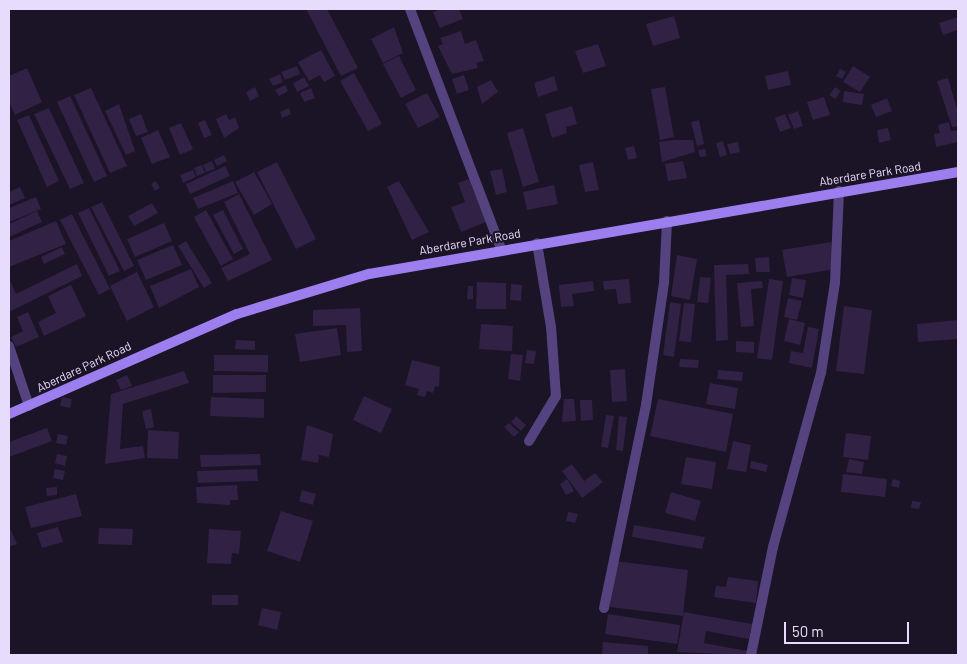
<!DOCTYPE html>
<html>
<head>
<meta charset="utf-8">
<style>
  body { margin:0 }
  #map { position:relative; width:967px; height:664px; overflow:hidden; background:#1b1326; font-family:Barlow,sans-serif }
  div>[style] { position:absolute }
  .building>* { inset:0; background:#312145 }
  .street>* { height:10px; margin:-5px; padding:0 5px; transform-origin:5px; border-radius:5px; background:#54437f }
  .secondary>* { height:10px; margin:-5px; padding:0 5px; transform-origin:5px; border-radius:5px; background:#9c7eef }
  span { translate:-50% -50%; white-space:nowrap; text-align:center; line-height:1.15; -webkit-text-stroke:4px #1b1326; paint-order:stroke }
  .street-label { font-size:12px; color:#e7dcfb }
  .frame { position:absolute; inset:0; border:10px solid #e7dcfb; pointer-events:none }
  .scale { position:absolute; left:784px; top:622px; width:125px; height:22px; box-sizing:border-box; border:2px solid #e7dcfb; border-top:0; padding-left:6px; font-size:15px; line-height:18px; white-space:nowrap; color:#e7dcfb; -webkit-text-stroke:4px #1b1326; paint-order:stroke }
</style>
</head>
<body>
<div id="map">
  <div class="building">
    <i style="clip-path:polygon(306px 9px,327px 9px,358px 68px,341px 76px)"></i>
    <i style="clip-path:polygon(440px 9px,459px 9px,463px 19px,440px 28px,433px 12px)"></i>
    <i style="clip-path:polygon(674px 16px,680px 38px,653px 46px,646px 24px)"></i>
    <i style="clip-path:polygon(958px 17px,958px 30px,943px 35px,939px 23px)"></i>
    <i style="clip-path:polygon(394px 27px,403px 53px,383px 63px,371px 39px)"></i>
    <i style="clip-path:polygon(461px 31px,465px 44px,476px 40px,484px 61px,476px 63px,478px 68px,452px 74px,438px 46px,443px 44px,440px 38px)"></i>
    <i style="clip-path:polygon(598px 44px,606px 66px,583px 73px,575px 51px)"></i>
    <i style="clip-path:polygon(321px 50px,335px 76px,324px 82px,320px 75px,309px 81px,298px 62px)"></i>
    <i style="clip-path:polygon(399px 56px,416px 90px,401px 98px,383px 64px)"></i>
    <i style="clip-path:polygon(297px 66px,300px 74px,285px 80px,281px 72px)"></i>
    <i style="clip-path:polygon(853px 66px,870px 77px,860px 92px,843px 82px)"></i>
    <i style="clip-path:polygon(27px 68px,42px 102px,15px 115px,9px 102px,9px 76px)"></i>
    <i style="clip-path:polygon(840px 69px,846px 72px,842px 79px,836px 76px)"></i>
    <i style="clip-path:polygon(788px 71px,791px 85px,768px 90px,765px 76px)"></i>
    <i style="clip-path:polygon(354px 73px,382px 124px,368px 131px,340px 81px)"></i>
    <i style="clip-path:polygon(280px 74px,283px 82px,273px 86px,269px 79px)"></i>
    <i style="clip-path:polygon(464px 75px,469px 90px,457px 94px,452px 79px)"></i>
    <i style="clip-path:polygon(554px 76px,558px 90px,538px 97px,534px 83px)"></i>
    <i style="clip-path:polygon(304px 77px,309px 86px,297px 92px,293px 83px)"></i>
    <i style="clip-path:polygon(948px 78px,958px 112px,958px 126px,952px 127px,937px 81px)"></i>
    <i style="clip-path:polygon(491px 80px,498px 92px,482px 104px,477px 87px)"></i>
    <i style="clip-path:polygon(285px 85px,288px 91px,279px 96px,275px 90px)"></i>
    <i style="clip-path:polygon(255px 87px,259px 96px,250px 101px,246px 92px)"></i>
    <i style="clip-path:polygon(665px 87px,674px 137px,660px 140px,651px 89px)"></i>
    <i style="clip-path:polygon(835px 87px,841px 91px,835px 99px,829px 95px)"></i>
    <i style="clip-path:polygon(91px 88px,127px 166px,110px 173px,74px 95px)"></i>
    <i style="clip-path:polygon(311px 88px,315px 98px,304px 102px,300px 93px)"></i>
    <i style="clip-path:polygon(844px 91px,864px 94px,862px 105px,843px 102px)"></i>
    <i style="clip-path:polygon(427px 93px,440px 117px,418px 128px,405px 104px)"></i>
    <i style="clip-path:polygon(70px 96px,107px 176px,94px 182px,57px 102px)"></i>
    <i style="clip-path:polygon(824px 97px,830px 115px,813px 120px,807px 102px)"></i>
    <i style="clip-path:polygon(887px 98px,892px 111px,876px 117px,871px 105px)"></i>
    <i style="clip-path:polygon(119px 104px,135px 151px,126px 155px,105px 111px)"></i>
    <i style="clip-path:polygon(572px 106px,577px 124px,566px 127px,567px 133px,552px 138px,545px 114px)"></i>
    <i style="clip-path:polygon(49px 108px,84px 183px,70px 189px,34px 114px)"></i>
    <i style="clip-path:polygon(289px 108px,291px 114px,282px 118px,280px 112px)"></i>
    <i style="clip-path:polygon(798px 111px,803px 126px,794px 129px,788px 115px)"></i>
    <i style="clip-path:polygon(141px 114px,148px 132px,136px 136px,129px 119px)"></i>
    <i style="clip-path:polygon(226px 114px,229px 120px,235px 117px,239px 128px,224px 138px,216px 119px)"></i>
    <i style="clip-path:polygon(785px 114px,791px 128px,780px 132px,775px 118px)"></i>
    <i style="clip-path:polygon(29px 115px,59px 181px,47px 187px,17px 120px)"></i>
    <i style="clip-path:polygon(205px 120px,212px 135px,204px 138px,198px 123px)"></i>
    <i style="clip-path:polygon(699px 120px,704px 144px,697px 146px,691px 122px)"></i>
    <i style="clip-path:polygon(949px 122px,951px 131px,958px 130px,958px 142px,936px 147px,934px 134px,940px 133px,938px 125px)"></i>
    <i style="clip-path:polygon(181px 123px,193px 149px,180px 155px,169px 128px)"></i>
    <i style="clip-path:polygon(523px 128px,539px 182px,523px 187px,507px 133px)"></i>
    <i style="clip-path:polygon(888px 128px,891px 140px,879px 143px,877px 130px)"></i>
    <i style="clip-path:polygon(158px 130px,170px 157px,152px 164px,141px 138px)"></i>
    <i style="clip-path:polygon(673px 140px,693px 140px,695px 152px,662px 162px,659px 142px)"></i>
    <i style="clip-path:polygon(723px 141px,727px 155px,720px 157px,716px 143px)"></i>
    <i style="clip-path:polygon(738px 142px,740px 152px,730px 154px,727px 144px)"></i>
    <i style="clip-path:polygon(634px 146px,637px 158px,628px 160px,625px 148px)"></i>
    <i style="clip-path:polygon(705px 149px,707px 156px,700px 157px,698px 150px)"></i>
    <i style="clip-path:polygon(224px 155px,227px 161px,217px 166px,214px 160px)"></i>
    <i style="clip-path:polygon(212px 161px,215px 169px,206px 172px,203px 165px)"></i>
    <i style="clip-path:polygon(683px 161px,687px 178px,668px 181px,665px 164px)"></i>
    <i style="clip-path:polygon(277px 162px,316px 239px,296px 249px,257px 172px)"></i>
    <i style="clip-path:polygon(593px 162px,599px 190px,585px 192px,579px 165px)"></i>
    <i style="clip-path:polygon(202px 165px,205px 173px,197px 176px,194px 168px)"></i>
    <i style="clip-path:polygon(225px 166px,230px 176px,190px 194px,186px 184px)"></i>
    <i style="clip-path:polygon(502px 169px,507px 192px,496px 195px,490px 171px)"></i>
    <i style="clip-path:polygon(193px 170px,196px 177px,183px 183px,180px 175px)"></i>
    <i style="clip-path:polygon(254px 172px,272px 204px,254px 215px,235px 182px)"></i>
    <i style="clip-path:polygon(469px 179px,486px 222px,461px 232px,451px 207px,465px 202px,458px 183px)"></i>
    <i style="clip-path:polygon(156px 181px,160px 188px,155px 191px,151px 184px)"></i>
    <i style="clip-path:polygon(233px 181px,238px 193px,198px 209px,193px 198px)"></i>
    <i style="clip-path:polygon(399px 181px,429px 232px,412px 240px,387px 187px)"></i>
    <i style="clip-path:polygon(554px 185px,558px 204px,527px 210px,523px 192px)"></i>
    <i style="clip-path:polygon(20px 187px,25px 198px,9px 205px,9px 192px)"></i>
    <i style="clip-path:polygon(239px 194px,272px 260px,228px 281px,221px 268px,250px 254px,224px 202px)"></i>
    <i style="clip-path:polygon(36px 197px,41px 209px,9px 222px,9px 208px)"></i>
    <i style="clip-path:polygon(102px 202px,134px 266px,124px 271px,91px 207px)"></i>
    <i style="clip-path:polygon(152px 203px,158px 213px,134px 226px,128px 216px)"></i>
    <i style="clip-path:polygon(89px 208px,120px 271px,109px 276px,78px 213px)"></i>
    <i style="clip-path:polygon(206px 210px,233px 259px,221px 266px,194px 217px)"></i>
    <i style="clip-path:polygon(223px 210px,243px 249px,234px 254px,213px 215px)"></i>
    <i style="clip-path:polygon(37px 211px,42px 222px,9px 237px,9px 224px)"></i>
    <i style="clip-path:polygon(72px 214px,110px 289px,99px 295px,60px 220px)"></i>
    <i style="clip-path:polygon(56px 221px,66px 244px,9px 267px,9px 241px)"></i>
    <i style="clip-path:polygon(164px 223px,172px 241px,135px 257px,127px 239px)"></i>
    <i style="clip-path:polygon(186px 241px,212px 283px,204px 288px,178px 246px)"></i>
    <i style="clip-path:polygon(831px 242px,835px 269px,787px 277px,782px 250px)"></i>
    <i style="clip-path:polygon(173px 245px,182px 265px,146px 280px,137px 260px)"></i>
    <i style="clip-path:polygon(62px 247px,65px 254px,44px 264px,41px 257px)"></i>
    <i style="clip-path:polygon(677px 255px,697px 259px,690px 300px,671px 296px)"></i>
    <i style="clip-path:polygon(769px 257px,770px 272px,756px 272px,755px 258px)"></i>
    <i style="clip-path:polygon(77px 264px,82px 276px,9px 312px,9px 278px,16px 294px)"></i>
    <i style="clip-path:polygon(748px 264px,749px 274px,726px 275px,728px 340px,716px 341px,714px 265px)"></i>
    <i style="clip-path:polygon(191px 269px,199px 287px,159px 308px,150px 286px)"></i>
    <i style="clip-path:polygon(137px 272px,154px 307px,127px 321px,110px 286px)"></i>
    <i style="clip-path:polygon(700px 277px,711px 278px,708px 303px,697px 302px)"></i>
    <i style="clip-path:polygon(792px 278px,806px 280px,803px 298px,789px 295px)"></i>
    <i style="clip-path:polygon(629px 279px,631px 303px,618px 304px,616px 289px,604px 290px,603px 281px)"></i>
    <i style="clip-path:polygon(769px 279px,783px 281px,772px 360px,757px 358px)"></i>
    <i style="clip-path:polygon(593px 281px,594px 291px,572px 294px,574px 306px,561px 307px,559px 285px)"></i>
    <i style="clip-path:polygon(762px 281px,763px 288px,751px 289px,754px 326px,741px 327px,737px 283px)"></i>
    <i style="clip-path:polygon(477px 282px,506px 283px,506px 309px,476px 309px)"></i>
    <i style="clip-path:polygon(511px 284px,522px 285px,521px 301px,510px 300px)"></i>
    <i style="clip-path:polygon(71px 285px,86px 316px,44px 336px,38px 322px,56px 313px,48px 296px)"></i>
    <i style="clip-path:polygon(468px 286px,473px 286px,473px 299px,467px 299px)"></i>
    <i style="clip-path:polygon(788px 298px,802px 301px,797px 320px,784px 317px)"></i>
    <i style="clip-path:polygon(670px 302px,681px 304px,674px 357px,663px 355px)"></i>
    <i style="clip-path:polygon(684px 303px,695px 304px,691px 342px,679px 341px)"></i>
    <i style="clip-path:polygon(844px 306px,872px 310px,864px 374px,836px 371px)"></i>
    <i style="clip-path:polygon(360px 308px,362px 351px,347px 352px,346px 325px,313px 326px,313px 310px)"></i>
    <i style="clip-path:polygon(28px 312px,39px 337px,16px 347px,11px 337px,23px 331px,17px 317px)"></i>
    <i style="clip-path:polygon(789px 319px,805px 323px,800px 345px,784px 341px)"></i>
    <i style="clip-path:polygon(958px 320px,958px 339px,918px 342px,917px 324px)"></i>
    <i style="clip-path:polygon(481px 324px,513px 326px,512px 351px,479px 349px)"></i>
    <i style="clip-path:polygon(808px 327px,819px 329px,812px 368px,789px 363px,791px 351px,803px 353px)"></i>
    <i style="clip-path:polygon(337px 328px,341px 355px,300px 362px,295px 334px)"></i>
    <i style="clip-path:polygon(236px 340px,255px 341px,255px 350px,235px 349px)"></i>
    <i style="clip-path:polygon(736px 341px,754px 342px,754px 353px,736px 352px)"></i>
    <i style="clip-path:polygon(527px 350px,536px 351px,534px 364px,525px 363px)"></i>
    <i style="clip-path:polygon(511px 354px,523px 355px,520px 381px,508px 379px)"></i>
    <i style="clip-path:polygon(214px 355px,268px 355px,268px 372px,214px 371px)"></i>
    <i style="clip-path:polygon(680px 359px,699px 360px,698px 368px,679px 367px)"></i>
    <i style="clip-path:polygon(412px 360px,440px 367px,439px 387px,435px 386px,433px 393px,427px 391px,425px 397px,417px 395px,419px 389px,405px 385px)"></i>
    <i style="clip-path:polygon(625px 369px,627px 401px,612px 402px,610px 370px)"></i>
    <i style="clip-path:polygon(718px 370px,743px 372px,742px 381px,717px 379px)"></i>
    <i style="clip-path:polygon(184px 371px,189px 383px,123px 404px,120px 449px,143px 446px,145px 458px,105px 464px,111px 394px)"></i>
    <i style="clip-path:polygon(127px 375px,132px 386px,121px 390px,116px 380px)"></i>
    <i style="clip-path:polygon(213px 375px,266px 375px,266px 392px,213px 393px)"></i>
    <i style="clip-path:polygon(710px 383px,738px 388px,735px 409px,706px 404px)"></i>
    <i style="clip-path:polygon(364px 396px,392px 409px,381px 433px,353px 420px)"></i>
    <i style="clip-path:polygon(62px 397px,72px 399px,70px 408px,60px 406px)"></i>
    <i style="clip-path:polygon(211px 397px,264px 399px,264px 418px,210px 416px)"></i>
    <i style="clip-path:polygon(564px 399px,574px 399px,576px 421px,562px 422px)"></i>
    <i style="clip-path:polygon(658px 399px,733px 414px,726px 452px,650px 436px)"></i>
    <i style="clip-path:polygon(580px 400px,592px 400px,593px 420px,581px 421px)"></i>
    <i style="clip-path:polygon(151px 409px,154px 427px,146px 429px,142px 411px)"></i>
    <i style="clip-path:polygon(606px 415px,614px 416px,608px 448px,601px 447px)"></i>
    <i style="clip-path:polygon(516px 416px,526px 425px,521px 431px,511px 422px)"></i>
    <i style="clip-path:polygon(619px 416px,627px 417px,623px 451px,616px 450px)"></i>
    <i style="clip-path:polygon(509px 423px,519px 432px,514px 437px,504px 427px)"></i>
    <i style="clip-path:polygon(307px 425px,333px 434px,329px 457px,319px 455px,318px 463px,301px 460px)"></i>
    <i style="clip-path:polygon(47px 428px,52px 441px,9px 457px,9px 442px)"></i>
    <i style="clip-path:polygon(148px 430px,179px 432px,178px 459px,147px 458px)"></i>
    <i style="clip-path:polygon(846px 433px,871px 436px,868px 460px,843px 457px)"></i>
    <i style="clip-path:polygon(58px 434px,68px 436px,66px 445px,56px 443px)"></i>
    <i style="clip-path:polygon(733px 441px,751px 445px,746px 472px,727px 469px)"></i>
    <i style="clip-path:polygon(57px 454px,67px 456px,65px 466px,55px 463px)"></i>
    <i style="clip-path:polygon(260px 454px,261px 465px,201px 467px,200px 455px)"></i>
    <i style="clip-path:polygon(686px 457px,716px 462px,712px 489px,681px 484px)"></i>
    <i style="clip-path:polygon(849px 459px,864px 462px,862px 474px,846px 472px)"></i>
    <i style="clip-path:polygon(751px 461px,768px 465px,766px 472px,750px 468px)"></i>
    <i style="clip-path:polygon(572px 464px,584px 481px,595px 473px,603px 482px,582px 498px,562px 471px)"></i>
    <i style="clip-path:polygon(55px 469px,65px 471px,63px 480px,53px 478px)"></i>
    <i style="clip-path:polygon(257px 469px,258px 481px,198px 483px,197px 471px)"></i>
    <i style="clip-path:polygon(843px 474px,887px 479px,885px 497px,841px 492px)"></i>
    <i style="clip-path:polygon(567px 479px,574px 491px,566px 495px,560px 484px)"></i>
    <i style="clip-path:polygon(893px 479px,900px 481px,899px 488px,891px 486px)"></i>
    <i style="clip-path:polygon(237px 485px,238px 500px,230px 500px,230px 505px,197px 503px,196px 487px)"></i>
    <i style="clip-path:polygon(57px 487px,57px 495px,47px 496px,46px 488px)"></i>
    <i style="clip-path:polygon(302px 490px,316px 494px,313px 505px,299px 501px)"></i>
    <i style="clip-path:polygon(671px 492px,701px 501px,695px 521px,665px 513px)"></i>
    <i style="clip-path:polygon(76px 494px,82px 516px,31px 528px,25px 507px)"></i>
    <i style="clip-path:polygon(912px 501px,921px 502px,919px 509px,911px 508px)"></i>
    <i style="clip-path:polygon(281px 511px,313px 521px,300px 562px,267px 551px)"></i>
    <i style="clip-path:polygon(568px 512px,578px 514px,575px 523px,566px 521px)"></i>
    <i style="clip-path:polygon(634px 525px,705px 537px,702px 549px,632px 537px)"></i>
    <i style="clip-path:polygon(9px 526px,17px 544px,9px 547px)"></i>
    <i style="clip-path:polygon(58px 527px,63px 542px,42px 548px,37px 533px)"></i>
    <i style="clip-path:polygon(99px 528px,133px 529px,132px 545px,98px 544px)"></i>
    <i style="clip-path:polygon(209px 529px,241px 531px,239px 554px,232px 553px,231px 564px,207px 563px)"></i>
    <i style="clip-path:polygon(615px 561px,688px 570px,683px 616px,610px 607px)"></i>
    <i style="clip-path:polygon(728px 577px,758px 581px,756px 603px,714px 597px,716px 586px,726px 587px)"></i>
    <i style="clip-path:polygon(212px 595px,238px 595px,238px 605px,212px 605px)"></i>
    <i style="clip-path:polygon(262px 608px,281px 612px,277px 630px,258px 625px)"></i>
    <i style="clip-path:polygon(684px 612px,752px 624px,749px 639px,706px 631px,704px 643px,747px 651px,746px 655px,677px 652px)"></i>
    <i style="clip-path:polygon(608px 614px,680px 625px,677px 644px,605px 634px)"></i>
    <i style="clip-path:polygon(603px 642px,648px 646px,648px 655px,602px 655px)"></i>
  </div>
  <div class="street">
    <i style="left:410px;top:9px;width:257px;rotate:69.2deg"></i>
    <i style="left:9px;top:346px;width:63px;rotate:71.6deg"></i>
    <i style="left:529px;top:441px;width:52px;rotate:-59deg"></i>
    <i style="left:556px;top:396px;width:69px;rotate:-94.1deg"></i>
    <i style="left:551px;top:327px;width:85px;rotate:-99.5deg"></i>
    <i style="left:604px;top:608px;width:207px;rotate:-78.3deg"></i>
    <i style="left:646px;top:405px;width:123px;rotate:-81.6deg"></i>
    <i style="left:664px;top:283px;width:62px;rotate:-87.2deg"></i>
    <i style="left:751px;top:655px;width:110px;rotate:-78.5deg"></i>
    <i style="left:773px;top:547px;width:180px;rotate:-74.6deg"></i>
    <i style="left:821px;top:373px;width:91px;rotate:-81.2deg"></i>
    <i style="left:835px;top:283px;width:92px;rotate:-87.5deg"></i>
  </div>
  <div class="secondary">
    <i style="left:9px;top:414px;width:249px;rotate:-23.7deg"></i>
    <i style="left:237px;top:314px;width:138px;rotate:-16.9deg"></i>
    <i style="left:369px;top:274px;width:598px;rotate:-9.82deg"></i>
  </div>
  <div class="street-label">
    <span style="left:870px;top:174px;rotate:-9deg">Aberdare Park Road</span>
    <span style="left:470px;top:242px;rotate:-10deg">Aberdare Park Road</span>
    <span style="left:84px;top:367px;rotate:-25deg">Aberdare Park Road</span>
  </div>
  <div class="frame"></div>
  <div class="scale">50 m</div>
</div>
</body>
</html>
